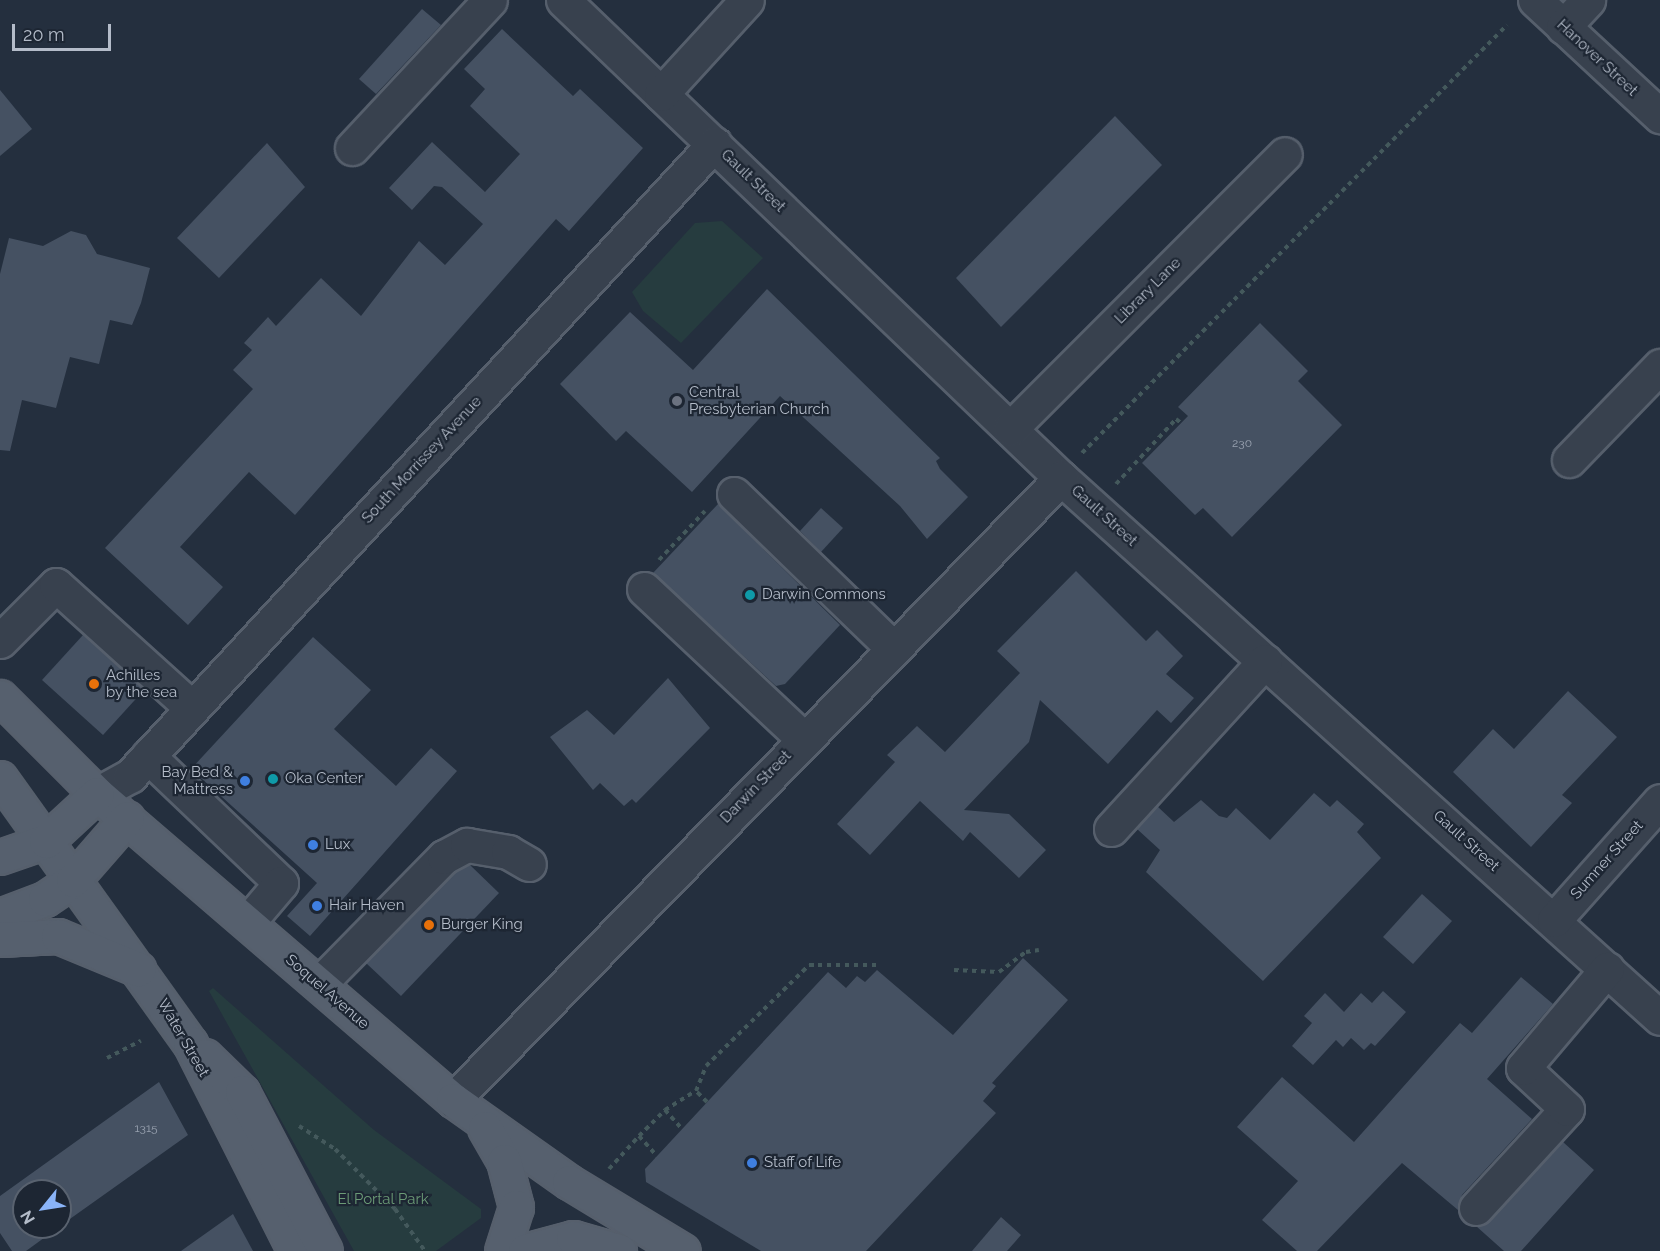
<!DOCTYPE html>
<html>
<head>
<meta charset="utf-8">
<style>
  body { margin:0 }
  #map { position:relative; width:1660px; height:1251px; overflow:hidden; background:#242f3e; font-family:Raleway,sans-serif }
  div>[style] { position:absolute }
  .green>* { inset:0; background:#263c3f }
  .building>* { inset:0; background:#455162 }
  .path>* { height:4px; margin-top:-2px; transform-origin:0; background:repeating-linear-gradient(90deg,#44595c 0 4.5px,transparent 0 9px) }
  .roads { filter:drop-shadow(2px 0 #565f6c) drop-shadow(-2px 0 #565f6c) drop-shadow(0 2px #565f6c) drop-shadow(0 -2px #565f6c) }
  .minor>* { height:33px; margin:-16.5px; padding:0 16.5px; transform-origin:16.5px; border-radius:16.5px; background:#38414e }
  .major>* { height:33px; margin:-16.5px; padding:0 16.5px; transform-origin:16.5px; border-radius:16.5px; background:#56606e }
  .dots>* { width:16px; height:16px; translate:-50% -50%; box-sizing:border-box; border:3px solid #1d2633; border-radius:50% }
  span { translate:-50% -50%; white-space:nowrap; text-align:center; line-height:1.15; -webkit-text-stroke:4.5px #1d2633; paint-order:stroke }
  .number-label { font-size:12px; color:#98a1af }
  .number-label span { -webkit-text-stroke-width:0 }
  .street-label { font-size:15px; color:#b4bcc9 }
  .poi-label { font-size:15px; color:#b4bcc9 }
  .left { translate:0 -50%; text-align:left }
  .right { translate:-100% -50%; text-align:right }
  .park-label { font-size:15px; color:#6b9a76 }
  .north { position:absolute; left:12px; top:1179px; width:60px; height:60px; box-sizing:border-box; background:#1d2633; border:2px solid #59626f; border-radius:50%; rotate:240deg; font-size:16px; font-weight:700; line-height:24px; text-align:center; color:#b4bcc9 }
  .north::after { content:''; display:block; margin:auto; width:21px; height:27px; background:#8ab4f8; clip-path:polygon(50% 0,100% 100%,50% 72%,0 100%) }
  .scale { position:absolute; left:12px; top:24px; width:99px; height:27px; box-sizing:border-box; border:3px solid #b4bcc9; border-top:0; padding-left:8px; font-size:18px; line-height:21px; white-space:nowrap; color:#b4bcc9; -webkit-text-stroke:4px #1d2633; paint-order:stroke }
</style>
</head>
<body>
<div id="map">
  <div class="green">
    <i style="clip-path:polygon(722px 221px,763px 258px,681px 343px,643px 311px,632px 292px,695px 223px)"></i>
    <i style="clip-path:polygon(213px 988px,374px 1130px,481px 1209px,481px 1218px,436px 1251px,354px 1251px,209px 991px)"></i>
  </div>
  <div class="building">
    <i style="clip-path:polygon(422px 9px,441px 25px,376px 94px,359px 79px)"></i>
    <i style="clip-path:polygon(502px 29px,573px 96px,580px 89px,643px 148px,569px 231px,556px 219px,295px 515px,249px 472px,180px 547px,223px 587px,188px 625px,105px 548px,253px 389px,233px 370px,252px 350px,244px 343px,268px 317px,276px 326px,321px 278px,361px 316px,419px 241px,445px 265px,483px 224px,442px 187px,434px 186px,412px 210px,389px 188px,432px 142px,485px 192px,520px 154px,470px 106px,485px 89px,464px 69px)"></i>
    <i style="clip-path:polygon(0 90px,32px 129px,0 156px)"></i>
    <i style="clip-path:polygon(1115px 116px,1162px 165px,1001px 327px,956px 278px)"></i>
    <i style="clip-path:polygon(267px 143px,305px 187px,219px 278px,177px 238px)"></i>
    <i style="clip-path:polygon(71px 231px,86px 235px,97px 254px,150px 268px,141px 303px,132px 325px,110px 320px,99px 364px,70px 357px,56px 408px,22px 400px,10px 451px,0 450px,0 274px,9px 238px,43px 246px)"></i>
    <i style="clip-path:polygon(767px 289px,940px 458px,936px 461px,940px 469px,968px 497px,927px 539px,900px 506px,780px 396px,692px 492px,626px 431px,616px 441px,560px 384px,630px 312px,693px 370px)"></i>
    <i style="clip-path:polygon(1260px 323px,1308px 371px,1298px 381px,1342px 425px,1232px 537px,1203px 508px,1195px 515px,1142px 463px,1188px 416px,1178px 407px)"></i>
    <i style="clip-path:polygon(718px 504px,840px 625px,785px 684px,776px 686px,653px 573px)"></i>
    <i style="clip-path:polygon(821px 508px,843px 528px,821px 552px,800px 531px)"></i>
    <i style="clip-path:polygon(1076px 571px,1146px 641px,1157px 630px,1183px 656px,1166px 674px,1194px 698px,1171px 723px,1157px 710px,1108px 764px,1040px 700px,1029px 742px,964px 810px,1009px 814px,1046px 850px,1019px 878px,970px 832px,963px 841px,920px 801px,870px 855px,837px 824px,895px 762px,887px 755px,917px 726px,945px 752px,1020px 673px,997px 651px)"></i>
    <i style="clip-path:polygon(83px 635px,144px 690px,103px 735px,42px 680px)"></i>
    <i style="clip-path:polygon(313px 637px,371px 690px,334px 729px,396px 786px,431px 748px,457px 771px,310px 936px,287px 916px,317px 883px,191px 769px)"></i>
    <i style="clip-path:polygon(668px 678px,710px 728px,636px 803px,632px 799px,624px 806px,600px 783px,593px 790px,550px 737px,587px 710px,614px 735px)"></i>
    <i style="clip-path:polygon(1568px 691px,1617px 737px,1562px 795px,1572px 803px,1531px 847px,1453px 772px,1493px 729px,1514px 749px)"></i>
    <i style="clip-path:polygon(1314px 793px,1330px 807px,1337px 800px,1364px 824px,1357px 832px,1381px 858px,1263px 981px,1146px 872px,1160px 850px,1137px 829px,1157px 806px,1174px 822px,1201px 800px,1219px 816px,1227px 818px,1236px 808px,1270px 840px)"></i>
    <i style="clip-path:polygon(470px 865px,499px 893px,401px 996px,366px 963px,455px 872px)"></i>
    <i style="clip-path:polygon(1422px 894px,1452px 921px,1413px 964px,1383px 937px)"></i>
    <i style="clip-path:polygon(1023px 958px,1068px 1000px,992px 1083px,996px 1086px,983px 1101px,996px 1113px,866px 1251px,761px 1251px,646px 1182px,645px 1169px,828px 972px,846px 988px,857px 976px,865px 982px,877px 970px,953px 1035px)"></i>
    <i style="clip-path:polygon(1521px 977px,1553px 1004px,1487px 1079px,1532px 1119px,1462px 1195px,1458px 1210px,1402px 1163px,1317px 1251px,1297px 1251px,1262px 1220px,1298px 1181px,1237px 1127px,1282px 1077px,1354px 1142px,1460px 1023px,1472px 1033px)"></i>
    <i style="clip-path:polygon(1383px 991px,1406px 1012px,1375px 1046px,1371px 1043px,1364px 1050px,1351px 1038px,1343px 1047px,1336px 1040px,1313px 1065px,1292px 1046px,1312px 1023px,1304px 1016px,1325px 993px,1344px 1012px,1361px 993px,1372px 1003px)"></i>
    <i style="clip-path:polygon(159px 1082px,188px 1135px,60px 1226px,60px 1191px,24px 1191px,24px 1227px,59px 1227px,26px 1251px,12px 1251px,0 1233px,0 1196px)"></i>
    <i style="clip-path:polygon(1563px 1142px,1594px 1170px,1521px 1251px,1504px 1251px,1476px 1226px,1490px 1221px)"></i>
    <i style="clip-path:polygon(233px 1214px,253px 1251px,181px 1251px)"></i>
    <i style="clip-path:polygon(1001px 1217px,1021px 1235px,1007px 1251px,972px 1251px)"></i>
  </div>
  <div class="path">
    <i style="left:1082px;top:453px;width:603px;rotate:-45.2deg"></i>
    <i style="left:1116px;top:484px;width:88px;rotate:-47.3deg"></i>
    <i style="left:1176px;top:419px;width:6px;rotate:39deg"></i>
    <i style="left:659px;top:560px;width:67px;rotate:-46.8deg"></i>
    <i style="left:954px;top:970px;width:45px;rotate:2.5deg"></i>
    <i style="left:999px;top:972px;width:34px;rotate:-37deg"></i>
    <i style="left:1026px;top:952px;width:13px;rotate:-9deg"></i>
    <i style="left:107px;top:1058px;width:38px;rotate:-27deg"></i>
    <i style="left:707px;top:1102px;width:16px;rotate:-135deg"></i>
    <i style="left:696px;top:1091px;width:27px;rotate:-68deg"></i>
    <i style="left:706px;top:1066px;width:144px;rotate:-44.4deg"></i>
    <i style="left:809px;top:965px;width:69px"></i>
    <i style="left:665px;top:1110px;width:36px;rotate:-32deg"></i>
    <i style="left:299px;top:1126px;width:43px;rotate:32.6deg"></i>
    <i style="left:335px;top:1149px;width:85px;rotate:45deg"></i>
    <i style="left:395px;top:1209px;width:52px;rotate:54.5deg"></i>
    <i style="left:639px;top:1136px;width:37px;rotate:-45deg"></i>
    <i style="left:665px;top:1110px;width:25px;rotate:48deg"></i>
    <i style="left:609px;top:1169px;width:45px;rotate:-47.7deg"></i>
    <i style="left:639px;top:1136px;width:27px;rotate:48deg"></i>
  </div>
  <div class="roads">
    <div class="minor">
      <i style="left:563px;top:0;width:690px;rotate:43.83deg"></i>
      <i style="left:1061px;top:478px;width:806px;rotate:42.03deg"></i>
      <i style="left:1535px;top:0;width:171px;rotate:42.9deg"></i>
      <i style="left:1563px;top:27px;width:37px;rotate:-47deg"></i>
      <i style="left:661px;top:94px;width:127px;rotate:-47.5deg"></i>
      <i style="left:352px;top:148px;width:202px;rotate:-47deg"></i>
      <i style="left:1011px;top:428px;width:387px;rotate:-45deg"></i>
      <i style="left:1569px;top:460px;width:131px;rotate:-45.9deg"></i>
      <i style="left:734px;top:494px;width:221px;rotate:44.1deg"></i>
      <i style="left:644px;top:589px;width:219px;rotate:43.2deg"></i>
      <i style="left:0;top:641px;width:79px;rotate:-45deg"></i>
      <i style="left:56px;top:585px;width:183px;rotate:42.1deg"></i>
      <i style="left:148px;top:756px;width:184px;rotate:43.7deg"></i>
      <i style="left:281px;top:883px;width:51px;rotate:130.2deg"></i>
      <i style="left:97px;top:794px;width:38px;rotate:-29deg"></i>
      <i style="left:130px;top:776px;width:861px;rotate:-47.26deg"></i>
      <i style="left:1111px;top:829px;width:228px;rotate:-47.5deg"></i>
      <i style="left:1554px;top:920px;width:159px;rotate:-48.3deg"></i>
      <i style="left:319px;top:984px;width:178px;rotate:-45.5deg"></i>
      <i style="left:444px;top:857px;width:26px;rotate:-28deg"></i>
      <i style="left:467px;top:845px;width:42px;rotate:9.7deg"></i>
      <i style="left:508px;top:852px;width:24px;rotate:30deg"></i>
      <i style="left:453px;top:1100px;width:870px;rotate:-45.65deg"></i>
      <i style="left:1476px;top:1208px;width:134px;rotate:-47.4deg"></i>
      <i style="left:1567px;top:1109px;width:60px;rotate:-137deg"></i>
      <i style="left:1523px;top:1068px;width:130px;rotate:-49.7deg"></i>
    </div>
    <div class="major">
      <i style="left:0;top:697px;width:137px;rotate:45deg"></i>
      <i style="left:97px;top:794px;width:469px;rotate:40.7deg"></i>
      <i style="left:453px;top:1100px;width:142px;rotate:35.3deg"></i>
      <i style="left:569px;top:1182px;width:133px;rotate:31.2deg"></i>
      <i style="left:0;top:778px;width:326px;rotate:54.4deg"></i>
      <i style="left:190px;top:1043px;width:233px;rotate:63.2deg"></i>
      <i style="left:0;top:857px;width:49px;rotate:-19.2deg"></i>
      <i style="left:46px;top:841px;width:69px;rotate:-42.7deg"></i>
      <i style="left:0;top:916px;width:48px;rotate:-20.7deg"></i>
      <i style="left:45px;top:899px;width:34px;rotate:-34deg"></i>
      <i style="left:73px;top:880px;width:82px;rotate:-48.9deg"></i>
      <i style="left:0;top:939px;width:58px;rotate:-3deg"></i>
      <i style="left:58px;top:936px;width:87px;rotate:22.4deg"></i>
      <i style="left:205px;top:1056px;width:52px;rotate:44.2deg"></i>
      <i style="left:242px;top:1092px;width:179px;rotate:62.4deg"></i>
      <i style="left:485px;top:1128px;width:38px;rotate:60deg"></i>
      <i style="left:504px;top:1161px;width:48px;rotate:75.4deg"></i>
      <i style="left:516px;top:1207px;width:46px;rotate:107.7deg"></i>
      <i style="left:525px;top:1251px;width:50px;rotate:-15.2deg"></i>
      <i style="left:573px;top:1238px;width:48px;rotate:15.8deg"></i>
    </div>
  </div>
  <div class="dots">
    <i style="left:677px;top:401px;background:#6b7280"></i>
    <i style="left:750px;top:595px;background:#0f9aa8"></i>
    <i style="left:94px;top:684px;background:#e8710a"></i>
    <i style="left:273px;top:779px;background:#0f9aa8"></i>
    <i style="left:245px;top:781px;background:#3f7fe0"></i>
    <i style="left:313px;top:845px;background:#3f7fe0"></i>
    <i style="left:317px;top:906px;background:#3f7fe0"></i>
    <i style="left:429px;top:925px;background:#e8710a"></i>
    <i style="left:752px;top:1163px;background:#3f7fe0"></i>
  </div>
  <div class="number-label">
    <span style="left:1242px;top:444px">230</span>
    <span style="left:146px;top:1129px">1315</span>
  </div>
  <div class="street-label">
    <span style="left:1597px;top:58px;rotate:43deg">Hanover Street</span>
    <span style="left:753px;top:181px;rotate:44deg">Gault Street</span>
    <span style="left:1148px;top:291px;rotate:-45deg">Library Lane</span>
    <span style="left:422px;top:460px;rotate:-47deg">South Morrissey Avenue</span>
    <span style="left:1104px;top:516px;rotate:42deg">Gault Street</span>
    <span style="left:756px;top:787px;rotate:-46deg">Darwin Street</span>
    <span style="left:1466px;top:841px;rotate:42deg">Gault Street</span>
    <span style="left:1607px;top:860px;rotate:-48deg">Sumner Street</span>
    <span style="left:327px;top:992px;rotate:41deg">Soquel Avenue</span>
    <span style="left:183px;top:1038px;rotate:60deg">Water Street</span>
  </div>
  <div class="poi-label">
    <span class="left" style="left:689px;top:401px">Central<br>Presbyterian Church</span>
    <span class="left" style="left:762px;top:595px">Darwin Commons</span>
    <span class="left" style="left:106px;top:684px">Achilles<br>by the sea</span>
    <span class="right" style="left:233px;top:781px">Bay Bed &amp;<br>Mattress</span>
    <span class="left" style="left:285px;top:779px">Oka Center</span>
    <span class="left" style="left:325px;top:845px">Lux</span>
    <span class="left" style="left:329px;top:906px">Hair Haven</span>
    <span class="left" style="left:441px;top:925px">Burger King</span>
    <span class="left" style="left:764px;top:1163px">Staff of Life</span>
  </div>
  <div class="park-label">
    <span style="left:383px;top:1200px">El Portal Park</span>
  </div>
  <div class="north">N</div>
  <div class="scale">20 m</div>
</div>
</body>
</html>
